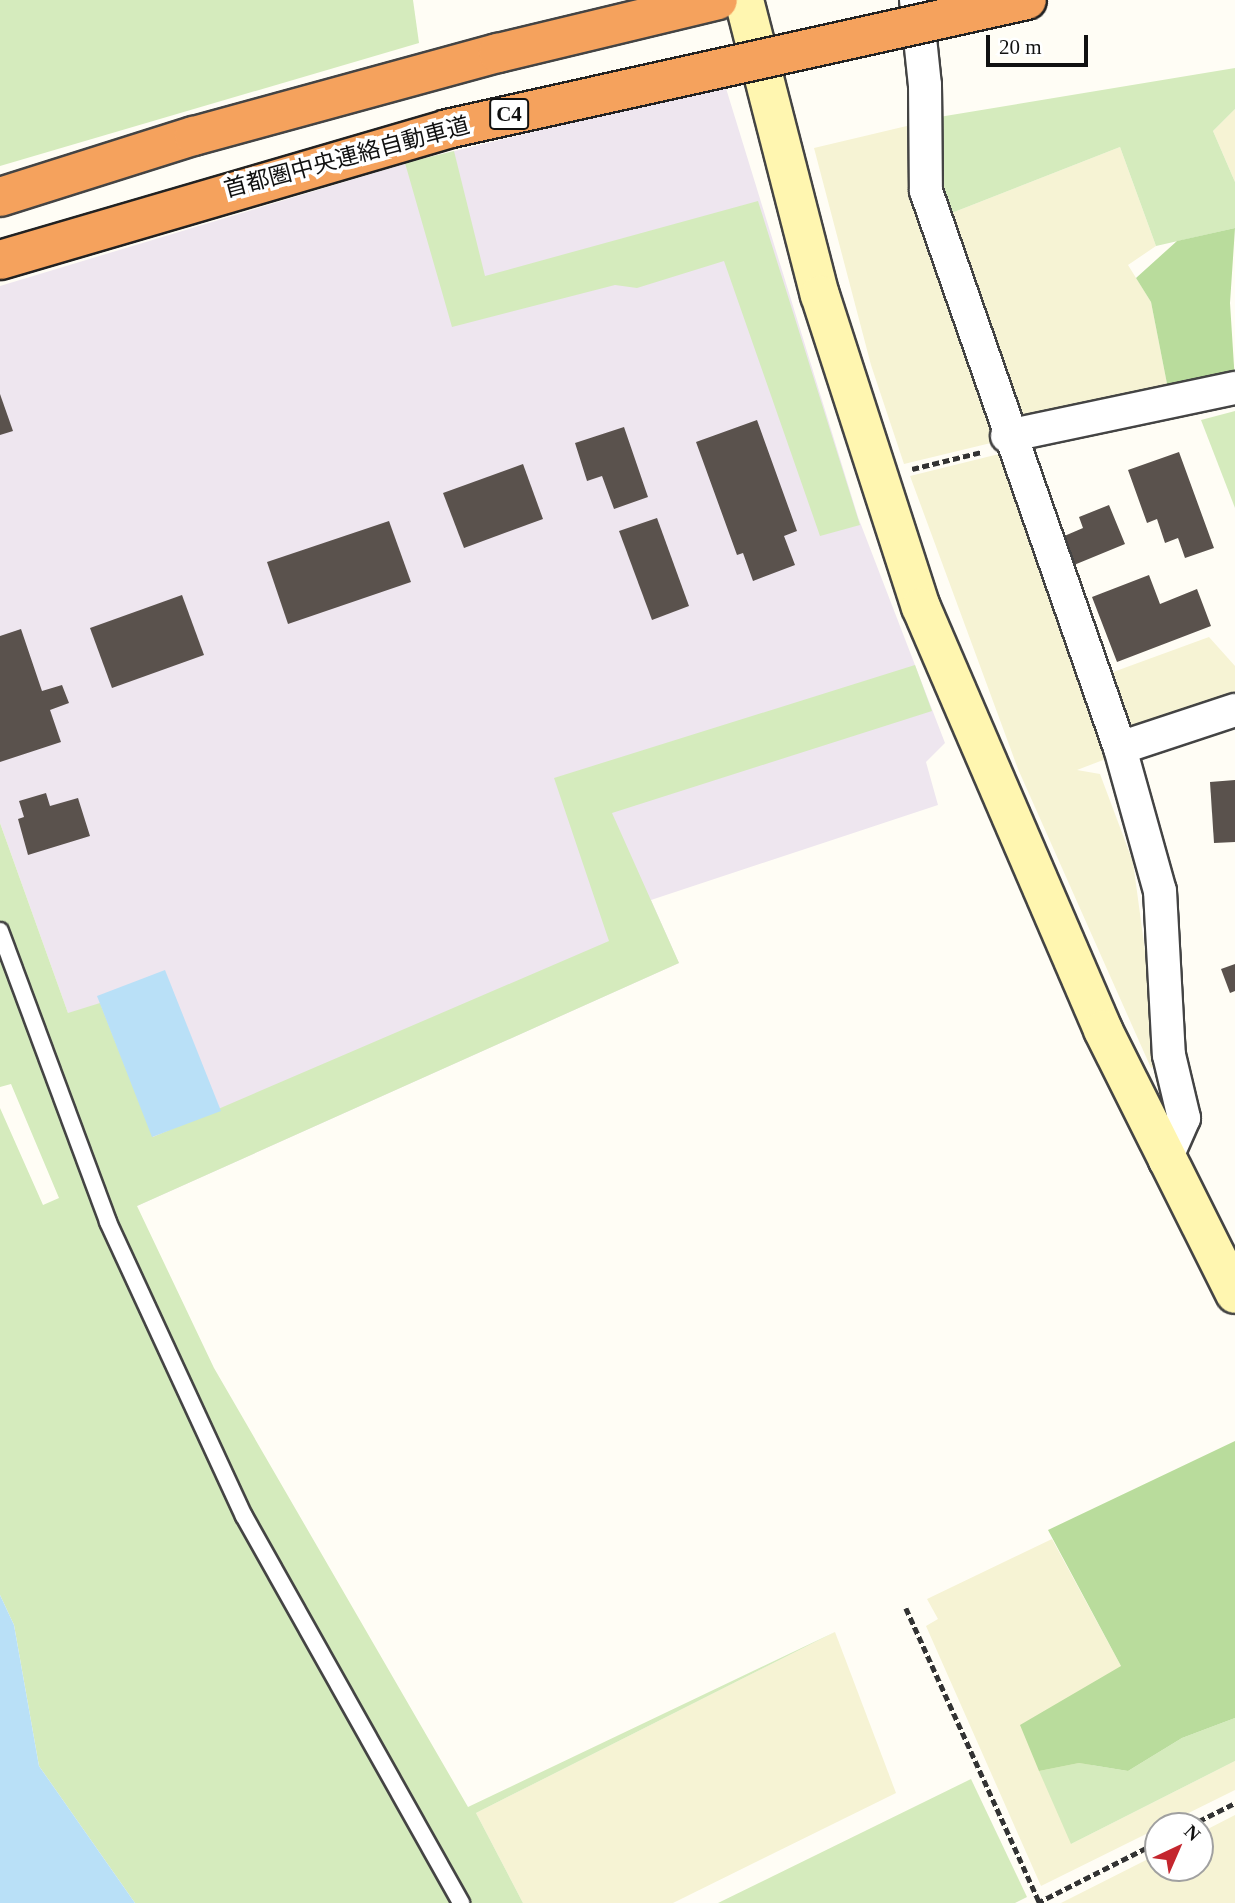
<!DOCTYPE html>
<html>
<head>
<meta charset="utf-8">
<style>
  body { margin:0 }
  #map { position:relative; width:1235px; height:1903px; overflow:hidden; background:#fffdf5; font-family:"Times New Roman","Noto Sans JP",serif }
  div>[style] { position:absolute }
  .industrial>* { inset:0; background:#eee6ef }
  .farmland>* { inset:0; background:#f6f3d4 }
  .green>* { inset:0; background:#d5ebbd }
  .forest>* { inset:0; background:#b9dc9c }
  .water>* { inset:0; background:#b9e0f7 }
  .building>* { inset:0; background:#5a524d }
  .path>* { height:4.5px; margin-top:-2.25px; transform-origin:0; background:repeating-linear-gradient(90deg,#333 0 7px,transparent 0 10.5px) }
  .roads { filter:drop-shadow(2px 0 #444) drop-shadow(-2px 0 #444) drop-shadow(0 2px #444) drop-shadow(0 -2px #444) }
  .lane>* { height:16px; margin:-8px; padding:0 8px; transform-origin:8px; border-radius:8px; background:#fff }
  .street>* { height:32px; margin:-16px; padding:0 16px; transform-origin:16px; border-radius:16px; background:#fff }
  .secondary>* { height:38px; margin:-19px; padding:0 19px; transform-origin:19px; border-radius:19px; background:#fff6b0 }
  .highway>* { height:38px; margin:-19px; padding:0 19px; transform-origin:19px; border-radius:19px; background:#f5a25d }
  .bridges { filter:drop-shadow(2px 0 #222) drop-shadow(-2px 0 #222) drop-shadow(0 2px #222) drop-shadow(0 -2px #222) }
  .highway-bridge>* { height:38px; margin:-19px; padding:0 19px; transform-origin:19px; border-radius:19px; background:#f5a25d }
  span { translate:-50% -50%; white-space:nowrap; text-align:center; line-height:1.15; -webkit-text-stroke:7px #fff; paint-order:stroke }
  .shield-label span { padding:2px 5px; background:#fff; border:2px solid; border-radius:5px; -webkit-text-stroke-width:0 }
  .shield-label { font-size:21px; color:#111; font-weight:700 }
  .street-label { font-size:23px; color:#111 }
  .north { position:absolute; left:1144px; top:1812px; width:70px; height:70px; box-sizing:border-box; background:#fff; border:2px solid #a0a0a0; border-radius:50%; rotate:44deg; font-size:19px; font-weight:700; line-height:28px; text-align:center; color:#111 }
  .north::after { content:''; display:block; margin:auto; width:24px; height:32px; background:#c4262e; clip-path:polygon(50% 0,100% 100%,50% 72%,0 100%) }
  .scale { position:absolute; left:986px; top:35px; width:102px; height:32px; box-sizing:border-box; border:4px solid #111; border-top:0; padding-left:9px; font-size:21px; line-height:24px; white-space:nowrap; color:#111; -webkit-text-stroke:5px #fff; paint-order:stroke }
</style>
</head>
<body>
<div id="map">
  <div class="industrial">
    <i style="clip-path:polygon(725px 85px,858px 517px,945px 743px,926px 762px,938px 805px,651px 900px,679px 963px,137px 1206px,0 823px,0 286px,414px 161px)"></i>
  </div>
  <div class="farmland">
    <i style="clip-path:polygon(1235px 109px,1235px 182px,1213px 131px)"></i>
    <i style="clip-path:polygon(911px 125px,956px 321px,995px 442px,904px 464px,871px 365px,814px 148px)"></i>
    <i style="clip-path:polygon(1120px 147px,1156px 246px,1128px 265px,1151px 302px,1169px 394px,1031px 422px,1008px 411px,944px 216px)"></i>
    <i style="clip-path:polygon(999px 454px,1111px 757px,1077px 770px,1100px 774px,1133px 862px,1148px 973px,1156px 973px,1159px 1065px,1151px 1068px,1018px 769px,910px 476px)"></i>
    <i style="clip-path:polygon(1209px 637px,1235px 666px,1235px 697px,1137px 729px,1119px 719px,1105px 675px)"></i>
    <i style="clip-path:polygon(1052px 1539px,1121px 1666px,1071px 1844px,1235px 1761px,1235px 1790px,1041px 1886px,926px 1626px,938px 1619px,927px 1599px)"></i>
    <i style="clip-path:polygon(835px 1632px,896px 1793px,673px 1903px,523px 1903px,476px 1813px)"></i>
    <i style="clip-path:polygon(1235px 1815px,1235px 1903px,1061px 1903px,1158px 1854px,1158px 1868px,1200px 1868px,1200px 1833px)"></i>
  </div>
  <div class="green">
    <i style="clip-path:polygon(0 0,413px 0,419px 43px,0 166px)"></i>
    <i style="clip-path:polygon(1235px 68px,1235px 109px,1213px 131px,1235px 182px,1235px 228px,1156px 246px,1120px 147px,944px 216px,933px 118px)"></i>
    <i style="clip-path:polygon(454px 151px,485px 276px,758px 201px,860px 525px,820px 536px,724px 261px,637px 288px,615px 285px,452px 327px,405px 163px)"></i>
    <i style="clip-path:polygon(1235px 411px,1235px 508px,1201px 420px)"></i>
    <i style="clip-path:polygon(915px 665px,932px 711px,612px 813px,679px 963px,137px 1206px,214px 1368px,468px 1807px,835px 1632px,476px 1813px,523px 1903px,135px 1903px,39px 1766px,14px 1625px,0 1595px,0 1108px,43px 1205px,59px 1198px,11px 1084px,0 1087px,0 823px,68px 1013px,100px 1003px,153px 1137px,609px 941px,554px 778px)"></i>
    <i style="clip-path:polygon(1235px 1718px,1235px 1761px,1071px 1844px,1039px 1771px,1079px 1763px,1128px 1771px,1182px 1738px)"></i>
    <i style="clip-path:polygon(971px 1779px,1027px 1897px,1015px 1903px,718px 1903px)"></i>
  </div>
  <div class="forest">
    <i style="clip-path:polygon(1235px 228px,1230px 303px,1235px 382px,1169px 394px,1151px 302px,1136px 278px,1177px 241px)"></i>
    <i style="clip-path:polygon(1235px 1441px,1235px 1718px,1182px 1738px,1128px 1771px,1079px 1763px,1039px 1771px,1020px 1725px,1121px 1666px,1048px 1530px)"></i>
  </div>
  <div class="water">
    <i style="clip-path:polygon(165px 970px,221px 1111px,152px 1137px,97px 996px)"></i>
    <i style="clip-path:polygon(0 1595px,14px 1625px,39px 1766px,135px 1903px,0 1903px)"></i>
  </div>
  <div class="building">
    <i style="clip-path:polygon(0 394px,13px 431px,0 435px)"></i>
    <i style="clip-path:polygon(757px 420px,797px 531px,784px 536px,795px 565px,753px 581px,743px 553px,737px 555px,696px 442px)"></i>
    <i style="clip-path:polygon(624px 427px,648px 497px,614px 509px,602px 476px,587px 481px,575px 443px)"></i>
    <i style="clip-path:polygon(1179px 452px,1214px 548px,1185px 558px,1178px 538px,1165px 543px,1157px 519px,1147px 523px,1128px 470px)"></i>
    <i style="clip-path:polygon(523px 464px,543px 519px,464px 548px,443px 493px)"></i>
    <i style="clip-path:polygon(1109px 505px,1125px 544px,1074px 565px,1062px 537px,1083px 528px,1079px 517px)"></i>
    <i style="clip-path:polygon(657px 518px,689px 606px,652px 620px,619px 531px)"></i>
    <i style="clip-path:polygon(389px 521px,411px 582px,288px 624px,267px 562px)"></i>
    <i style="clip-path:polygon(1149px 575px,1160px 604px,1197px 589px,1211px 626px,1117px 662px,1092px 597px)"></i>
    <i style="clip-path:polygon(182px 595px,204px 655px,112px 688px,90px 628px)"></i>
    <i style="clip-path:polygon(21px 629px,42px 691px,62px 685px,69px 703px,50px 710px,61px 742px,0 762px,0 636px)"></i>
    <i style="clip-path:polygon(1235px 780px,1235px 842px,1214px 843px,1210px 782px)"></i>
    <i style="clip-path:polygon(46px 793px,50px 806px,78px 798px,90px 836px,28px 855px,18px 819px,24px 817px,19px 801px)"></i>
    <i style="clip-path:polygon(1235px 964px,1235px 991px,1230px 993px,1221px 969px)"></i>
  </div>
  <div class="path">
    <i style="left:912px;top:469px;width:72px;rotate:-13.7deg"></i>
    <i style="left:906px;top:1608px;width:324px;rotate:65.6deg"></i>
    <i style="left:1189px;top:1826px;width:51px;rotate:-26.6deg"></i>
    <i style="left:1037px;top:1903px;width:136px;rotate:-26.8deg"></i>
  </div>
  <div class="roads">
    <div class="lane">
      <i style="left:0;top:931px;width:310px;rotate:69.6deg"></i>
      <i style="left:108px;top:1222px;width:324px;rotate:65.2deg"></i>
      <i style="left:244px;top:1516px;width:444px;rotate:60.7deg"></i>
    </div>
    <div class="street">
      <i style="left:916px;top:0;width:85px;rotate:84deg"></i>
      <i style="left:925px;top:85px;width:106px;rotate:89.5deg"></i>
      <i style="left:926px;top:191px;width:590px;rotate:70.8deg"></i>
      <i style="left:1120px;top:748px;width:148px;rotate:74.4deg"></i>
      <i style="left:1160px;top:891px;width:164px;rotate:86.9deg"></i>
      <i style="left:1169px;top:1055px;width:65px;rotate:76.6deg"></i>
      <i style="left:1184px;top:1118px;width:47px;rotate:113.8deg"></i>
      <i style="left:1007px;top:436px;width:233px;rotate:-11.9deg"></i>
      <i style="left:1120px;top:748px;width:121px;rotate:-18.3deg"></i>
    </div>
    <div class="secondary">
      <i style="left:744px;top:0;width:305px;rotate:75.6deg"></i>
      <i style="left:820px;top:295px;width:328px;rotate:72.1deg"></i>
      <i style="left:921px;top:607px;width:460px;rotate:66.7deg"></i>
      <i style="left:1103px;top:1030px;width:295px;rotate:63.4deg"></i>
    </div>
    <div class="highway">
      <i style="left:0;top:197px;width:203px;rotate:-17.5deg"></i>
      <i style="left:194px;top:136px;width:315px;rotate:-15.3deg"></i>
      <i style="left:498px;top:53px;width:226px;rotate:-13.5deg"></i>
    </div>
  </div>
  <div class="bridges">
    <div class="highway-bridge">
      <i style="left:0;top:260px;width:466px;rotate:-16.3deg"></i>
      <i style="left:447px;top:129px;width:594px;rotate:-12.54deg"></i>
    </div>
  </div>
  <div class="shield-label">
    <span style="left:509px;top:114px">C4</span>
  </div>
  <div class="street-label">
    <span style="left:347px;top:158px;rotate:-15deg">首都圏中央連絡自動車道</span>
  </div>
  <div class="north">N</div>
  <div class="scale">20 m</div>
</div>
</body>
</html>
